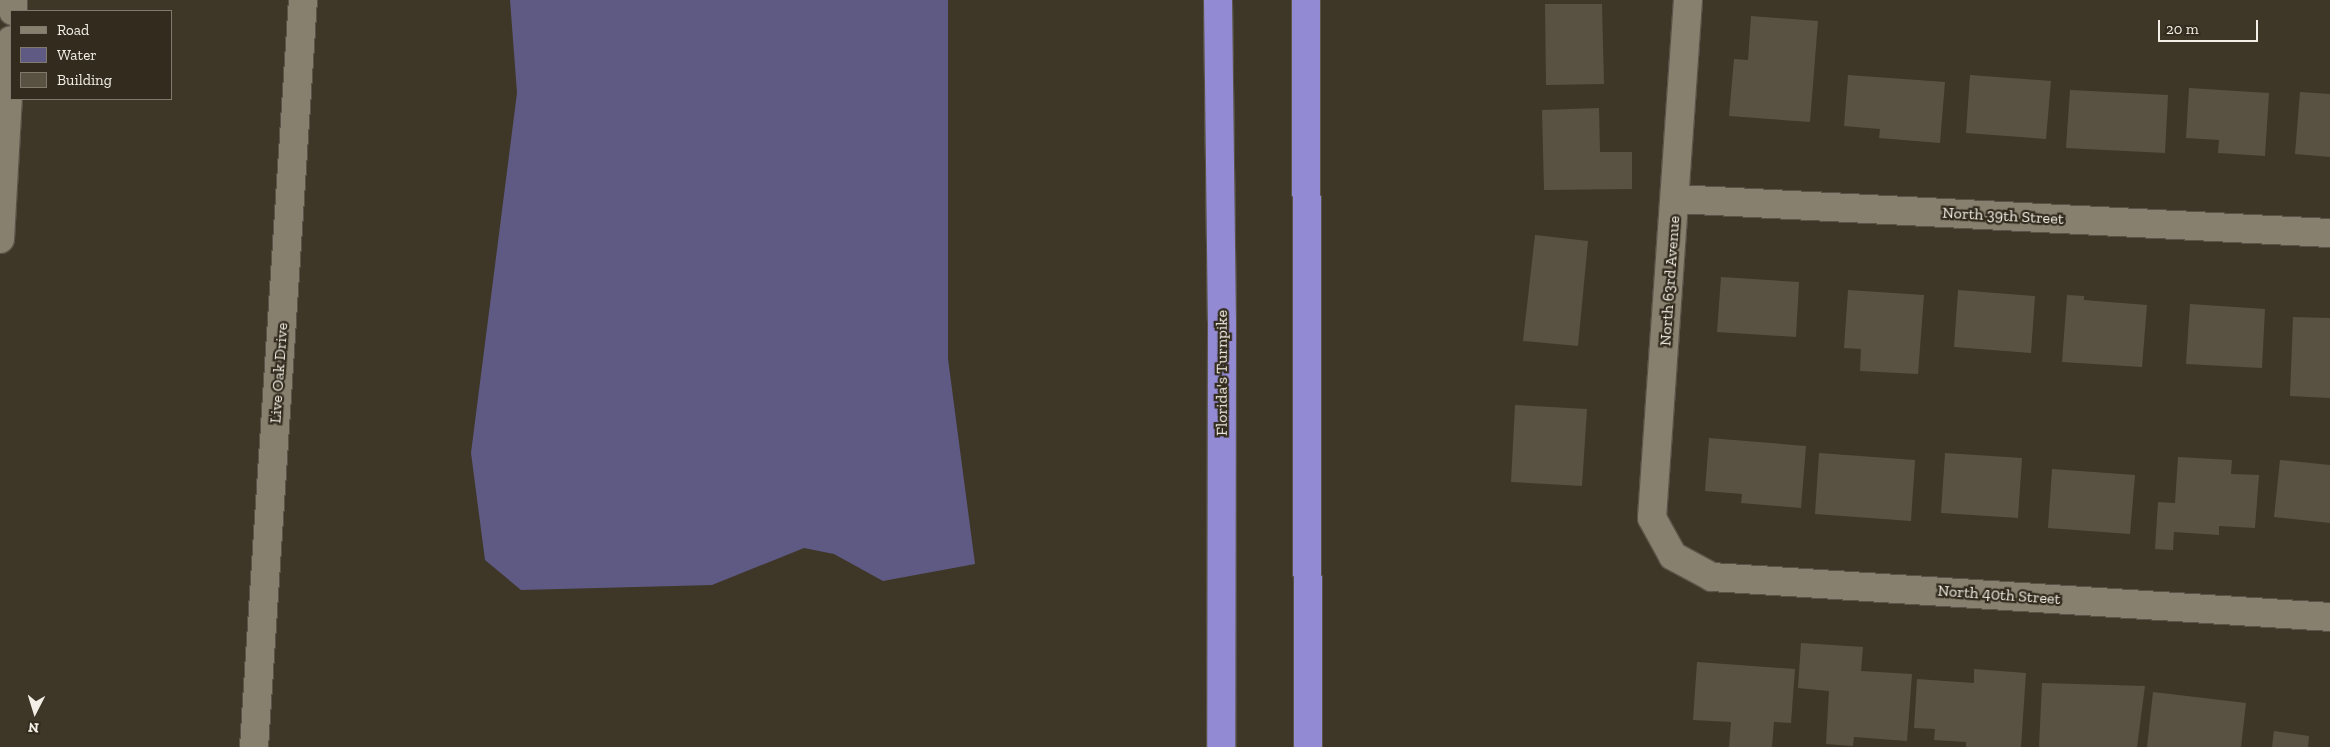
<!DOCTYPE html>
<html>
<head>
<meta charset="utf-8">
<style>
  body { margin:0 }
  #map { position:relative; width:2330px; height:747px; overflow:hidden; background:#3e3728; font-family:"Zilla Slab",serif }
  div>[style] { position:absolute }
  .water>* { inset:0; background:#5f5a84 }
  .building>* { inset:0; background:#595242 }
  .roads { filter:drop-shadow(1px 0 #5a5448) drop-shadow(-1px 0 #5a5448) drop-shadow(0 1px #5a5448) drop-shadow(0 -1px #5a5448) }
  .minor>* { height:28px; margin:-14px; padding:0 14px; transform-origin:14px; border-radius:14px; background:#88806f }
  .highway>* { height:28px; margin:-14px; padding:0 14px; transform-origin:14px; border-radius:14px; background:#938ad4 }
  span { translate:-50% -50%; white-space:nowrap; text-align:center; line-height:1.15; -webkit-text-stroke:4.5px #332c1e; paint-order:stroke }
  .street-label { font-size:16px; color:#f3efe6 }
  .legend { position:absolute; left:10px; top:10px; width:162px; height:90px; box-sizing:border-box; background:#332c1e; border:1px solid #807a6e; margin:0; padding:6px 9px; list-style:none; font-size:15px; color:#f3efe6 }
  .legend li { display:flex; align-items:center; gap:10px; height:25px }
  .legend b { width:25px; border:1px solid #807a6e }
  .north { position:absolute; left:10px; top:687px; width:50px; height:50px; -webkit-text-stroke:4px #332c1e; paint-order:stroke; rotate:185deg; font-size:14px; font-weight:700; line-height:20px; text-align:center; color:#f3efe6 }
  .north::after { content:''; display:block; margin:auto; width:18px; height:22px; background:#f3efe6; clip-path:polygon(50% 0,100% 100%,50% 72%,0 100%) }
  .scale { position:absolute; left:2158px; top:20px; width:100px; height:22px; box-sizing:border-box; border:2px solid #f3efe6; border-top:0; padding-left:6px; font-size:15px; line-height:18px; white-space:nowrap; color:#f3efe6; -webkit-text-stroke:4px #332c1e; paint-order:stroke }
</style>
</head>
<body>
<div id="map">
  <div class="water">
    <i style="clip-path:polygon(510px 0,948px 0,948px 359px,975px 564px,883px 581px,834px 554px,804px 548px,712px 585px,521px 590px,485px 560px,471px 453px,517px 93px)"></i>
  </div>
  <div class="building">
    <i style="clip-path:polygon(1545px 4px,1602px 4px,1604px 84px,1546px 85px)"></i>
    <i style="clip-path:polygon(1751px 16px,1818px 21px,1810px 122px,1729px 116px,1734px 59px,1748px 60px)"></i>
    <i style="clip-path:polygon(1848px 75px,1945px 82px,1940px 143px,1879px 138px,1880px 129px,1844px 126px)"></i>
    <i style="clip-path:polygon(1970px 75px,2051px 81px,2046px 139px,1966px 133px)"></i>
    <i style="clip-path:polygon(2189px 88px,2269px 93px,2265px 156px,2218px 153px,2219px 140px,2186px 138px)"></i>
    <i style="clip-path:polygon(2070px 90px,2168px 95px,2165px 153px,2066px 148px)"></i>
    <i style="clip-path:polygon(2300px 92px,2330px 94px,2330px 157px,2295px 154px)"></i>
    <i style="clip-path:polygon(1599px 108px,1600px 152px,1632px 152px,1632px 189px,1544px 190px,1542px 110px)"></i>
    <i style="clip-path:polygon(1535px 235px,1588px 241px,1578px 346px,1523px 341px)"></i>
    <i style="clip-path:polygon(1721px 277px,1799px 282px,1796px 337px,1717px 332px)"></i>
    <i style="clip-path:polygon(1848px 290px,1924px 295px,1918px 374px,1860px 371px,1861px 349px,1844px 348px)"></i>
    <i style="clip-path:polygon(1958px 290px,2035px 296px,2031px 353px,1954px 347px)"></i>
    <i style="clip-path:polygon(2067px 295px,2084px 296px,2084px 300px,2147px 305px,2142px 367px,2062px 362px)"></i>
    <i style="clip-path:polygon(2190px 304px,2265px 309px,2262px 368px,2186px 364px)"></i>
    <i style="clip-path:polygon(2293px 317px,2330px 318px,2330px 398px,2290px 396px)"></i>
    <i style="clip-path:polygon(1515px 405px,1587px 409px,1582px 486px,1511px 482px)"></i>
    <i style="clip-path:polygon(1709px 438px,1806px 446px,1801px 508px,1741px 503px,1742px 494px,1705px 491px)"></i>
    <i style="clip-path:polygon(1819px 453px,1915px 460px,1911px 521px,1815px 514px)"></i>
    <i style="clip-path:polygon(1945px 453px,2022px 458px,2018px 518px,1941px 513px)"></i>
    <i style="clip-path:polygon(2178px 457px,2232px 460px,2231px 474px,2259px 475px,2255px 528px,2219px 526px,2219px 535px,2174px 532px,2173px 550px,2155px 549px,2158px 502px,2175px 503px)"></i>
    <i style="clip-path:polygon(2280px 460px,2330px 465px,2330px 523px,2274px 517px)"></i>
    <i style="clip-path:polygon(2052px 469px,2135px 475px,2130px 534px,2048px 528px)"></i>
    <i style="clip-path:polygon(1801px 643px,1863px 647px,1861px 671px,1912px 674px,1907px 741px,1854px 737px,1853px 746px,1826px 744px,1829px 691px,1798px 688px)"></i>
    <i style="clip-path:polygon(1697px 662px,1795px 669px,1791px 723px,1774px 722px,1772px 747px,1729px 747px,1731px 722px,1693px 720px)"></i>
    <i style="clip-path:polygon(1974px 669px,2026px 673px,2021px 747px,1966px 747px,1966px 742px,1934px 740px,1935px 729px,1914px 728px,1917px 679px,1974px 683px)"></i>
    <i style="clip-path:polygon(2042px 683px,2145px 686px,2137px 747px,2039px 747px)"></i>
    <i style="clip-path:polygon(2153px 692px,2246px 703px,2241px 747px,2147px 747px)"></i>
    <i style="clip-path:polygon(2274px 731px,2309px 736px,2308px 747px,2272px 747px)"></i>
  </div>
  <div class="roads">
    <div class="minor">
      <i style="left:1688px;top:0;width:519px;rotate:93.98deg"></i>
      <i style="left:1652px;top:518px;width:43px;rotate:61.1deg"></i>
      <i style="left:1673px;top:556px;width:44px;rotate:28.3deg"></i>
      <i style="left:1712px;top:577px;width:619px;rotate:3.7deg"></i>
      <i style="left:13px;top:11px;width:11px;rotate:-90deg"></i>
      <i style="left:1676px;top:199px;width:655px;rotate:2.98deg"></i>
      <i style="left:0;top:239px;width:199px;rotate:-86.8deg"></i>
      <i style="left:254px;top:747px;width:749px;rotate:-86.25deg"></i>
    </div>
    <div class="highway">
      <i style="left:1218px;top:0;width:321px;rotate:89.3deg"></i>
      <i style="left:1222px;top:321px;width:426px;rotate:90.1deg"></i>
      <i style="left:1306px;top:0;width:747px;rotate:89.85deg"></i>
    </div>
  </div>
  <div class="street-label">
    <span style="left:2003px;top:216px;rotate:3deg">North 39th Street</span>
    <span style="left:1670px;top:281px;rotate:-86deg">North 63rd Avenue</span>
    <span style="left:279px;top:373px;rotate:-86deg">Live Oak Drive</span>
    <span style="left:1222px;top:373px;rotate:-90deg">Florida's Turnpike</span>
    <span style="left:1999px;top:595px;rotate:4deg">North 40th Street</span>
  </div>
  <ul class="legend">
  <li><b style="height:6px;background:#88806f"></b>Road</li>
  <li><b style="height:14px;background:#5f5a84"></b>Water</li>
  <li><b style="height:14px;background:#595242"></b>Building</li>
  </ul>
  <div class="north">N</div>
  <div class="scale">20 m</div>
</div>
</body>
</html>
